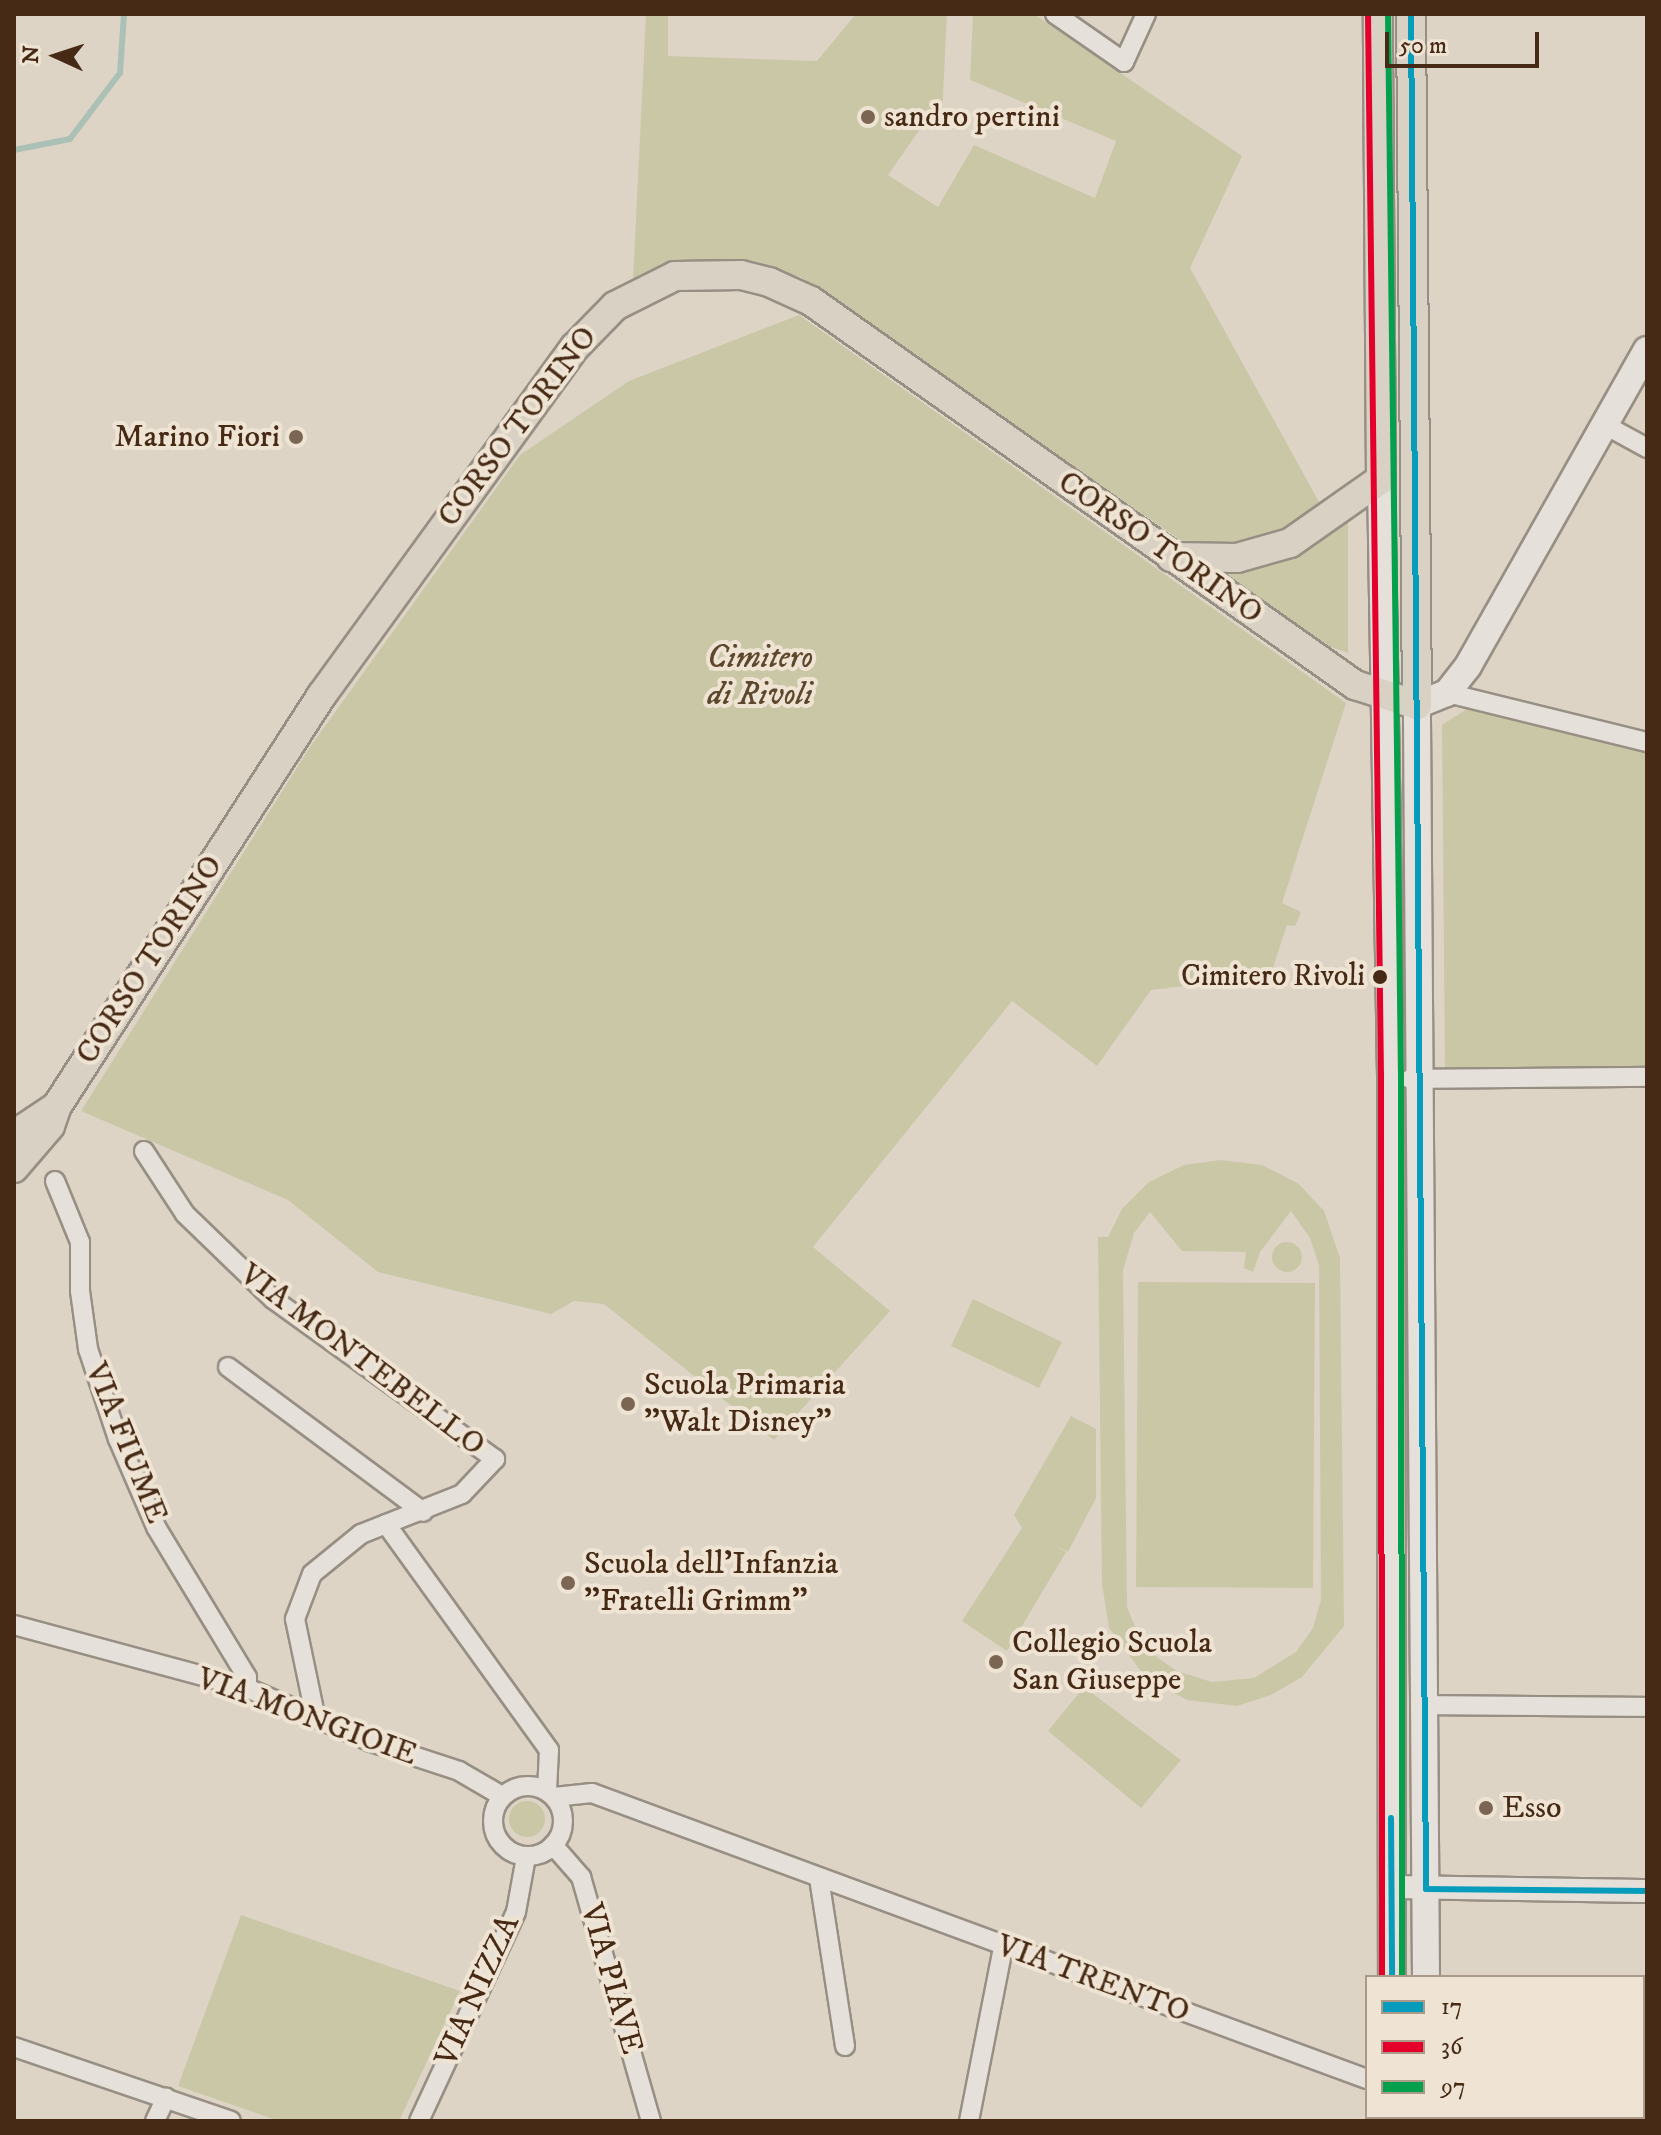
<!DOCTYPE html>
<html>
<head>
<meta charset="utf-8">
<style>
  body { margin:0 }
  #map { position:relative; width:1661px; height:2135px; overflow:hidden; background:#ddd4c6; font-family:"IM FELL DW Pica",serif }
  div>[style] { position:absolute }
  .green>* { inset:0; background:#cac7a7 }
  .round { border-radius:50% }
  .stream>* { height:6px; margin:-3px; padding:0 3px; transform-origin:3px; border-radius:3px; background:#acc1b5 }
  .roads { filter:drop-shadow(2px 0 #988f84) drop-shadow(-2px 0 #988f84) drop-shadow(0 2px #988f84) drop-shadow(0 -2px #988f84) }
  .minor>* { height:18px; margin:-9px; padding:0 9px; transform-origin:9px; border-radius:9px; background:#e5e0d9 }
  .minor>.ring { margin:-9px; padding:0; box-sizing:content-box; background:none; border:18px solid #e5e0d9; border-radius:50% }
  .tertiary>* { height:22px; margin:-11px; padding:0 11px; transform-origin:11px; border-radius:11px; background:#e5e0d9 }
  .secondary>* { height:26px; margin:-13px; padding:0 13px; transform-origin:13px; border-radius:13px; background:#e5e0d9 }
  .primary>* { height:28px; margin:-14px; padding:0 14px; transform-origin:14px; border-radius:14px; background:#d9d1c4 }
  .bus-1>* { height:6px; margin:-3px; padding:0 3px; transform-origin:3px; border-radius:3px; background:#079cbc }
  .bus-2>* { height:6px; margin:-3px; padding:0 3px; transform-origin:3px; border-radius:3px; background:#e4002b }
  .bus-3>* { height:6px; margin:-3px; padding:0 3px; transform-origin:3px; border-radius:3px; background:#04a04e }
  .dots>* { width:22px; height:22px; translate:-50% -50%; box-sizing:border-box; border:4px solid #efe4d3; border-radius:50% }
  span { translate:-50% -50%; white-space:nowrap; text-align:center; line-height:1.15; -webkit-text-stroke:8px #efe4d3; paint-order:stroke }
  .bus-label { font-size:30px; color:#462a15 }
  .right { translate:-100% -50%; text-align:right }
  .poi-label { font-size:32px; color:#462a15 }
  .left { translate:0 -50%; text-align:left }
  .street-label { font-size:32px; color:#462a15 }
  .park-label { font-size:32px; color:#5d472d; font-style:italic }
  .frame { position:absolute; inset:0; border:16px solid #462a15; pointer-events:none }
  .legend { position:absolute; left:1365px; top:1975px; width:280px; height:144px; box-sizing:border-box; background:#efe4d3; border:2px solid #ab9a87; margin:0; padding:10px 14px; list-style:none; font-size:24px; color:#462a15 }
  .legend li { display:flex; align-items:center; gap:16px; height:40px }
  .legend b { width:40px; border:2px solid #ab9a87 }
  .north { position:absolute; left:16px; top:16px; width:80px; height:80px; -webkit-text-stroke:6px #efe4d3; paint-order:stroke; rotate:273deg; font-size:22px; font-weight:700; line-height:32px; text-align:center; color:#462a15 }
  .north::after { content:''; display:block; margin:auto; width:28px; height:36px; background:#462a15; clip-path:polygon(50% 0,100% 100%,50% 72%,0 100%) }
  .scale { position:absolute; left:1385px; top:32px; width:154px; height:36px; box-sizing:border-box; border:4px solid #462a15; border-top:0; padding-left:10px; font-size:24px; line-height:28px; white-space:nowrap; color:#462a15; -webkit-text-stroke:6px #efe4d3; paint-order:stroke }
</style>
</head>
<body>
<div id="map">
  <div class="green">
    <i style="clip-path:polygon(646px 14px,668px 14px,668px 56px,817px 61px,856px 14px,947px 14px,942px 115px,927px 119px,888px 175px,938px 207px,974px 145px,1095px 198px,1116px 141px,970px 80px,973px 14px,1034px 14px,1242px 156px,1190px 268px,1324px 511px,1298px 527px,1250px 543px,1200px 546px,1180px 540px,801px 277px,732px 259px,667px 267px,633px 280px)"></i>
    <i style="clip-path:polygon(799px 315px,1346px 703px,1282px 903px,1301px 912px,1295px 926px,1287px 925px,1267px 986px,1202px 984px,1151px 990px,1097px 1066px,1012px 1001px,813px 1247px,890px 1311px,774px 1440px,604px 1304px,574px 1301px,551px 1314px,378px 1272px,288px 1200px,81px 1111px,310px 747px,520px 455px,629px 381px)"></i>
    <i style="clip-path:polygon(1348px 513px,1348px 653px,1319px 643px,1207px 564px)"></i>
    <i style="clip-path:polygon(1467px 709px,1647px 753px,1647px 1068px,1445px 1071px,1442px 725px)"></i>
    <i style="clip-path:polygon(evenodd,1221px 1160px,1262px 1165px,1299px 1184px,1324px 1211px,1340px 1258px,1344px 1626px,1302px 1677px,1271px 1695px,1237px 1706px,1187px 1700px,1145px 1677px,1109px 1628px,1102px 1584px,1098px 1237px,1108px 1237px,1122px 1209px,1149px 1182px,1184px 1165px,1221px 1160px,1291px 1211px,1310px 1238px,1319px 1265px,1321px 1600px,1313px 1628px,1296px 1652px,1254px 1678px,1212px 1682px,1177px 1671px,1158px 1658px,1139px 1636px,1127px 1607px,1123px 1270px,1134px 1233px,1150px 1212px,1182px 1251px,1246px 1252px,1244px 1268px,1253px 1272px,1260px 1252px,1291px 1211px)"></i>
    <i class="round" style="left:1272px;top:1242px;width:30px;height:30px"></i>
    <i style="clip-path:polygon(1138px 1282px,1315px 1283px,1313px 1588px,1136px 1587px)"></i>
    <i style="clip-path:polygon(973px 1299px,1062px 1342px,1039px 1388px,951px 1346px)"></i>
    <i style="clip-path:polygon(1071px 1416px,1096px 1429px,1096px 1498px,1068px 1552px,1054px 1545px,1066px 1552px,1007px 1651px,962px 1621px,1022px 1528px,1014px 1515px)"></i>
    <i style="clip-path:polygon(1084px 1687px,1181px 1760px,1141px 1808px,1048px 1731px)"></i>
    <i class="round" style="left:509px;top:1801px;width:36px;height:36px"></i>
    <i style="clip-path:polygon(241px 1915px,460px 1991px,399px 2121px,279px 2121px,178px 2086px)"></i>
  </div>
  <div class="stream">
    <i style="left:14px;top:150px;width:57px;rotate:-11.1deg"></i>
    <i style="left:70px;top:139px;width:83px;rotate:-52.9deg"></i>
    <i style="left:120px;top:73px;width:59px;rotate:-86.1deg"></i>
  </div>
  <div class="roads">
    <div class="minor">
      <i style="left:1055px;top:14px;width:84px;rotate:34.8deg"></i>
      <i style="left:1124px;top:62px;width:53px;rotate:-65.4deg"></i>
      <i style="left:1605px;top:425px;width:48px;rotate:28.7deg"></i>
      <i style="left:1447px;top:693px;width:206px;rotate:13.8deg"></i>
      <i style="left:1410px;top:1079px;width:237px;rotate:-0.5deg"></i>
      <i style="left:144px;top:1151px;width:75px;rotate:56.9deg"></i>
      <i style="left:185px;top:1214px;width:122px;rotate:44deg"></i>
      <i style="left:273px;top:1299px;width:274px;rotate:35.8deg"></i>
      <i style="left:495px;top:1459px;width:48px;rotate:133.3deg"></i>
      <i style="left:462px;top:1494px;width:109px;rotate:158.4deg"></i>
      <i style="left:361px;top:1534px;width:63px;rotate:140.8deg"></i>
      <i style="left:312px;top:1574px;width:48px;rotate:110.7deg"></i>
      <i style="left:295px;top:1619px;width:98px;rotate:78.2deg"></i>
      <i style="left:55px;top:1181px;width:66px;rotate:67.7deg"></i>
      <i style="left:80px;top:1242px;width:49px;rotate:90deg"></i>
      <i style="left:80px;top:1291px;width:59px;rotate:82.1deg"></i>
      <i style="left:88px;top:1349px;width:95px;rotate:71.6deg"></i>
      <i style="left:118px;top:1439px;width:96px;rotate:66.6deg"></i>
      <i style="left:156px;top:1527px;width:175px;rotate:58.8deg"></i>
      <i style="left:247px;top:1677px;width:11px;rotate:90deg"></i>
      <i style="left:228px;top:1367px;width:243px;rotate:36.6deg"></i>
      <i style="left:386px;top:1524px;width:279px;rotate:54.2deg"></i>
      <i style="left:549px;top:1750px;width:41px;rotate:92.8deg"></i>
      <i style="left:14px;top:1625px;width:241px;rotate:15.1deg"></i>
      <i style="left:247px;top:1688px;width:135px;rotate:23.5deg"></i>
      <i style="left:371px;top:1742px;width:93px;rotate:18.2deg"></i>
      <i style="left:459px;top:1771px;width:50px;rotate:30.2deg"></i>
      <i style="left:1425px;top:1705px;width:222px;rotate:0.5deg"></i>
      <i class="ring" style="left:493px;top:1786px;width:52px;height:52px"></i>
      <i style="left:554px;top:1797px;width:38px;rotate:-6deg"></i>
      <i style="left:592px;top:1793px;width:826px;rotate:20.26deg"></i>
      <i style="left:553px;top:1845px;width:43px;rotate:48.8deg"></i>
      <i style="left:581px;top:1877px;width:254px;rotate:74deg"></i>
      <i style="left:819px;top:1878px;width:170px;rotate:81.2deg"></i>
      <i style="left:14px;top:2047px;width:229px;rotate:18.8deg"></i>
      <i style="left:155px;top:2121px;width:26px;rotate:-65deg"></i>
      <i style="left:419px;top:2121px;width:230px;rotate:-65.1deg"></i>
      <i style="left:516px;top:1912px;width:56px;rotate:-79.7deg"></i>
      <i style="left:969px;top:2121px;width:177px;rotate:-78.9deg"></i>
    </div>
    <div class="tertiary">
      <i style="left:1391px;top:1887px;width:256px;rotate:0.9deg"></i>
    </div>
    <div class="secondary">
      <i style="left:1381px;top:479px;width:595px;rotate:89.04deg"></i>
      <i style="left:1391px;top:1074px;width:903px;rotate:89.94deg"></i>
      <i style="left:1426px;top:1977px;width:1272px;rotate:-90.41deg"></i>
      <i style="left:1417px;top:705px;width:32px;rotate:-22deg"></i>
      <i style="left:1447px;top:693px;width:34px;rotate:-52deg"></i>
      <i style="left:1468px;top:666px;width:363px;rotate:-60.5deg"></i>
      <i style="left:1394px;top:2117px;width:4px;rotate:90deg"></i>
      <i style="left:1427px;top:2117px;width:4px;rotate:90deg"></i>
    </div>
    <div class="primary">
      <i style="left:1171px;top:557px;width:66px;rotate:0.9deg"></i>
      <i style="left:1237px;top:558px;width:55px;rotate:-15.8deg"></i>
      <i style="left:1290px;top:543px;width:111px;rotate:-35.1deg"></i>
      <i style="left:1381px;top:479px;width:465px;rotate:-90.4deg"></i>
      <i style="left:14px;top:1135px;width:50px;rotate:-33.7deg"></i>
      <i style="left:14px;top:1168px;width:55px;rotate:-49.4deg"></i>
      <i style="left:50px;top:1126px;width:21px;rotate:-71deg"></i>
      <i style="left:57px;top:1106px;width:489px;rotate:-57.2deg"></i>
      <i style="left:322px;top:695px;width:430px;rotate:-54deg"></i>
      <i style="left:575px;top:347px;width:57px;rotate:-45.7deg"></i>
      <i style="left:615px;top:306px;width:67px;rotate:-26.6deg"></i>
      <i style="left:675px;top:276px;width:66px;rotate:-0.9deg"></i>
      <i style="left:741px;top:275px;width:29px;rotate:14deg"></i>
      <i style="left:769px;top:282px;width:46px;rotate:24.3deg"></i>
      <i style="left:811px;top:301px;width:666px;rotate:35.22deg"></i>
      <i style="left:1355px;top:685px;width:65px;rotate:17.9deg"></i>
      <i style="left:1417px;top:705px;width:691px;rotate:-90.5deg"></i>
    </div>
  </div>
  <div class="bus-1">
    <i style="left:1411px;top:14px;width:1875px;rotate:89.54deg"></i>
    <i style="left:1426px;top:1889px;width:221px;rotate:0.5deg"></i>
    <i style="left:1391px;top:1818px;width:159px;rotate:89.6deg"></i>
  </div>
  <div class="bus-2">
    <i style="left:1368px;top:14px;width:1060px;rotate:89.3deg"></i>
    <i style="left:1381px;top:1074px;width:903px;rotate:89.94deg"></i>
  </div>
  <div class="bus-3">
    <i style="left:1388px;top:14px;width:1060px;rotate:89.3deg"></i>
    <i style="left:1401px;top:1074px;width:903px;rotate:89.94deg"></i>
  </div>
  <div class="dots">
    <i style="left:868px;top:117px;background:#7b6653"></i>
    <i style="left:296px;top:437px;background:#7b6653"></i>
    <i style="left:1380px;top:977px;background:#462a15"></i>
    <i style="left:628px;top:1404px;background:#7b6653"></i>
    <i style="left:568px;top:1583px;background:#7b6653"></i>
    <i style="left:996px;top:1662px;background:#7b6653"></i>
    <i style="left:1486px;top:1808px;background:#7b6653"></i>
  </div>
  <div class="bus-label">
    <span class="right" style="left:1365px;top:977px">Cimitero Rivoli</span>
  </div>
  <div class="poi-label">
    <span class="left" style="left:884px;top:117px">sandro pertini</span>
    <span class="right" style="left:280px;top:437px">Marino Fiori</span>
    <span class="left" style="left:644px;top:1404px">Scuola Primaria<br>"Walt Disney"</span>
    <span class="left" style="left:584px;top:1583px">Scuola dell'Infanzia<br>"Fratelli Grimm"</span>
    <span class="left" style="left:1012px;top:1662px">Collegio Scuola<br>San Giuseppe</span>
    <span class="left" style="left:1502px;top:1808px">Esso</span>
  </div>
  <div class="street-label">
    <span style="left:518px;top:427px;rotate:-53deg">CORSO TORINO</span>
    <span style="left:1160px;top:548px;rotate:35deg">CORSO TORINO</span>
    <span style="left:150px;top:960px;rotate:-57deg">CORSO TORINO</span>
    <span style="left:362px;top:1360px;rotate:37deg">VIA MONTEBELLO</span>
    <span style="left:126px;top:1443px;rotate:68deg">VIA FIUME</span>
    <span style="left:307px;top:1717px;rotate:20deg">VIA MONGIOIE</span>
    <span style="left:611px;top:1979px;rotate:74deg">VIA PIAVE</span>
    <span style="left:1093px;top:1979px;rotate:20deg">VIA TRENTO</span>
    <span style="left:478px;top:1991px;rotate:-66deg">VIA NIZZA</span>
  </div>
  <div class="park-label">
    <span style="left:760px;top:677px">Cimitero<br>di Rivoli</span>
  </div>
  <div class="frame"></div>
  <ul class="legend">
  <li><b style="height:10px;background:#079cbc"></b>17</li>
  <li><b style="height:10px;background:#e4002b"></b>36</li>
  <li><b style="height:10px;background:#04a04e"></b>97</li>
  </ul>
  <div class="north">N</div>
  <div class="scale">50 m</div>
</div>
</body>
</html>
